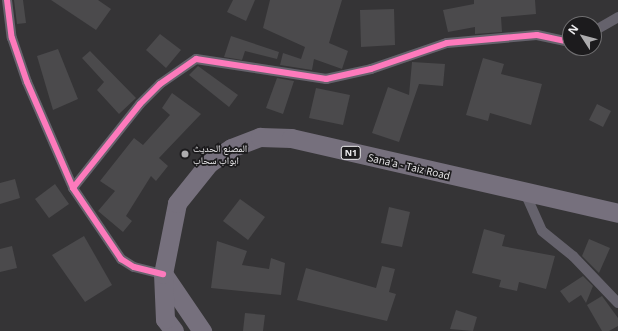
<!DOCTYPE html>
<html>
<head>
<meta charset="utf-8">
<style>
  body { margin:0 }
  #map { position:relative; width:618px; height:331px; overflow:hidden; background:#353436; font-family:"Open Sans","Noto Naskh Arabic",sans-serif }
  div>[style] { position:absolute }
  .building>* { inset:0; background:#4b4a4c }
  .street>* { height:10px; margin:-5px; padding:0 5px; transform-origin:5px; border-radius:5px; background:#65626c }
  .highway>* { height:19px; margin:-9.5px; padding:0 9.5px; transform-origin:9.5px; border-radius:9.5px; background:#76707d }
  .cycleway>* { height:6px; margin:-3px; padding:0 3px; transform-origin:3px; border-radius:3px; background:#fd7abc }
  .dots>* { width:11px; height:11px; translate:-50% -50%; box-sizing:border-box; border:2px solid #1c1b1d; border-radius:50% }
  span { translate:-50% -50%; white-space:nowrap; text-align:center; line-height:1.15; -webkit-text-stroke:3.5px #1c1b1d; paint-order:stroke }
  .shield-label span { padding:1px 3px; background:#1c1b1d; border:1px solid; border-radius:3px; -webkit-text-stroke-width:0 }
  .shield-label { font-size:9px; color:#eeedef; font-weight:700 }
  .poi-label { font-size:10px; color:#eeedef }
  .left { translate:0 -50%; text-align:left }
  .street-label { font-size:10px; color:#eeedef }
  .north { position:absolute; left:562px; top:16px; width:40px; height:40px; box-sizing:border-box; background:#1c1b1d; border:1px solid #706f71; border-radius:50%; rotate:306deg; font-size:11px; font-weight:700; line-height:16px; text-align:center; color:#eeedef }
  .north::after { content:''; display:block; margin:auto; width:14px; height:18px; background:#adacae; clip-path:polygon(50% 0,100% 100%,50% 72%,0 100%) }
</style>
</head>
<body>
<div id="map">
  <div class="building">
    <i style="clip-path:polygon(14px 0,23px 0,26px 23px,17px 24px)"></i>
    <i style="clip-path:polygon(51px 0,98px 0,111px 9px,96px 30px)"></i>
    <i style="clip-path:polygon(233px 0,255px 0,246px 21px,227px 12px)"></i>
    <i style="clip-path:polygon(270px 0,342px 0,329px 43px,348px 51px,342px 69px,314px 59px,312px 70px,280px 65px,283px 53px,301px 59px,305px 47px,263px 28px)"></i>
    <i style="clip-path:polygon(474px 0,535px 0,536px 14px,501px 17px,502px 32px,475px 34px,475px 27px,448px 32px,443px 10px,474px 4px)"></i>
    <i style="clip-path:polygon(394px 9px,395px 45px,361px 47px,360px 10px)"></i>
    <i style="clip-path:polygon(160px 34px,181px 50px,166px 68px,146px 50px)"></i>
    <i style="clip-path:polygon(231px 36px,279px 52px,277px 59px,245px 51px,242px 60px,224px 57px)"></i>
    <i style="clip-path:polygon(58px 49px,78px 99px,53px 110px,37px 56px)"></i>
    <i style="clip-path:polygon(90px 51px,136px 98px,119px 114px,97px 90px,104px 82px,82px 58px)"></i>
    <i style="clip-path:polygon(483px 58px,504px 64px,501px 74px,542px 84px,531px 125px,490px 113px,488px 121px,466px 115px)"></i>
    <i style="clip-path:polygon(412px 62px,445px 64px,443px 86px,419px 84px,399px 142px,372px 133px,388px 87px,409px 95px)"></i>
    <i style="clip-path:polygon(198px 66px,238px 95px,229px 107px,189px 75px)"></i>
    <i style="clip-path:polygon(277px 78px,294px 81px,283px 114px,266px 108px)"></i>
    <i style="clip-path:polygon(316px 88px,350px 95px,343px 125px,309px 118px)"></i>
    <i style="clip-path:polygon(172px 93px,201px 114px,159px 158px,168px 166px,156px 181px,151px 176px,126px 216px,132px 221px,123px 232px,98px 211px,115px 191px,100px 181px,134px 138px,143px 145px,170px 115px,162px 108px)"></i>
    <i style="clip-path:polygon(597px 104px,611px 111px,603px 127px,589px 120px)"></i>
    <i style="clip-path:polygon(15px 179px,20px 198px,0 204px,0 183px)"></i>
    <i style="clip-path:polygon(55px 184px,69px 204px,49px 218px,35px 199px)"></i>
    <i style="clip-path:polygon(240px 199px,265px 217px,248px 240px,223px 221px)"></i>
    <i style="clip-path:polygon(389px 207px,410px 212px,402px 247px,381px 243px)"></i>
    <i style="clip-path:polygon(484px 229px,505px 235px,502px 246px,555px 256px,546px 289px,519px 282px,517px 291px,499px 287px,501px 280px,472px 273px)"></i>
    <i style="clip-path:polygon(84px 236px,112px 285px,85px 302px,52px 255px)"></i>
    <i style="clip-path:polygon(589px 239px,610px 248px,599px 273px,582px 256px)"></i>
    <i style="clip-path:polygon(217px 241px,247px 251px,242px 265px,269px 269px,271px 258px,285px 263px,281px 295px,211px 288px)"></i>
    <i style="clip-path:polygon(12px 246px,17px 268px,0 272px,0 249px)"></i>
    <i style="clip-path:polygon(382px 266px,395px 269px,389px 292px,396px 294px,387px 321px,297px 300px,306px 268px,376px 288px)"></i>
    <i style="clip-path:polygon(583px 276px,593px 286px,586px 303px,581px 295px,569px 303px,560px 291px)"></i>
    <i style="clip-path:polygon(602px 296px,618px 318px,618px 326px,609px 331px,602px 331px,587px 305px)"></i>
    <i style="clip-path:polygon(456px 310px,477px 317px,473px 331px,450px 329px)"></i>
    <i style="clip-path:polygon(245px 313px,265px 315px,263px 331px,243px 331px)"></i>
  </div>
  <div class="street">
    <i style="left:7px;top:0;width:38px;rotate:83deg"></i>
    <i style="left:12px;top:38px;width:46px;rotate:71.2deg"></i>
    <i style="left:27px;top:82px;width:116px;rotate:66.5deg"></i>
    <i style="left:73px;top:188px;width:86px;rotate:55.9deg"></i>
    <i style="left:121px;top:259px;width:15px;rotate:32deg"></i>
    <i style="left:134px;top:267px;width:30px;rotate:14deg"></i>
    <i style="left:594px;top:31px;width:28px;rotate:-30deg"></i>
    <i style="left:73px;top:188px;width:107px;rotate:-51.4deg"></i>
    <i style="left:140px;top:104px;width:28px;rotate:-45deg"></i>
    <i style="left:160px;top:84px;width:44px;rotate:-34.8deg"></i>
    <i style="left:196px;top:59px;width:132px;rotate:8.7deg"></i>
    <i style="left:326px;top:79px;width:46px;rotate:-12.5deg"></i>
    <i style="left:371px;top:69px;width:80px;rotate:-18.9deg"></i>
    <i style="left:447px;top:43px;width:90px;rotate:-5.1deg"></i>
    <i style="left:537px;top:35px;width:34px;rotate:12deg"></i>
    <i style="left:526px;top:195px;width:39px;rotate:66deg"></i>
    <i style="left:542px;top:231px;width:40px;rotate:39deg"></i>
    <i style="left:573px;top:256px;width:65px;rotate:46.2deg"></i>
  </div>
  <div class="highway">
    <i style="left:164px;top:275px;width:68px;rotate:55.8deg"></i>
    <i style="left:174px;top:331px;width:15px;rotate:-127deg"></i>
    <i style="left:165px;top:319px;width:45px;rotate:-92.5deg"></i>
    <i style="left:163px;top:274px;width:72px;rotate:-78.8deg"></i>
    <i style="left:177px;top:203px;width:51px;rotate:-51.3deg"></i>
    <i style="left:209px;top:163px;width:27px;rotate:-34deg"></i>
    <i style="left:231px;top:148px;width:31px;rotate:-21deg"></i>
    <i style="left:260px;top:137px;width:31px;rotate:2deg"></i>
    <i style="left:291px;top:138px;width:335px;rotate:12.9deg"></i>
  </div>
  <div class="cycleway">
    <i style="left:7px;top:0;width:38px;rotate:83deg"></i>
    <i style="left:12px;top:38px;width:46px;rotate:71.2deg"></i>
    <i style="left:27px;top:82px;width:116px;rotate:66.5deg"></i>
    <i style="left:73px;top:188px;width:86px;rotate:55.9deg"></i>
    <i style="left:121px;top:259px;width:15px;rotate:32deg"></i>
    <i style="left:134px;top:267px;width:30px;rotate:14deg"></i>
    <i style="left:73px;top:188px;width:107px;rotate:-51.4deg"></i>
    <i style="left:140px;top:104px;width:28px;rotate:-45deg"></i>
    <i style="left:160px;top:84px;width:44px;rotate:-34.8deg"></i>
    <i style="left:196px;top:59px;width:132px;rotate:8.7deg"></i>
    <i style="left:326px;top:79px;width:46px;rotate:-12.5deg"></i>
    <i style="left:371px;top:69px;width:80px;rotate:-18.9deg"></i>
    <i style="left:447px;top:43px;width:90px;rotate:-5.1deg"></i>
    <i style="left:537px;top:35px;width:34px;rotate:12deg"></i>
  </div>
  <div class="dots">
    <i style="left:185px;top:154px;background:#adacae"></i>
  </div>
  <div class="shield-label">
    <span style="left:351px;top:153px">N1</span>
  </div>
  <div class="poi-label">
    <span class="left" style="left:193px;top:154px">المصنع الحديث<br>ابواب سحاب</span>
  </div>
  <div class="street-label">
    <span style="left:409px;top:167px;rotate:13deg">Sana'a - Taiz Road</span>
  </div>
  <div class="north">N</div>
</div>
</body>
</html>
